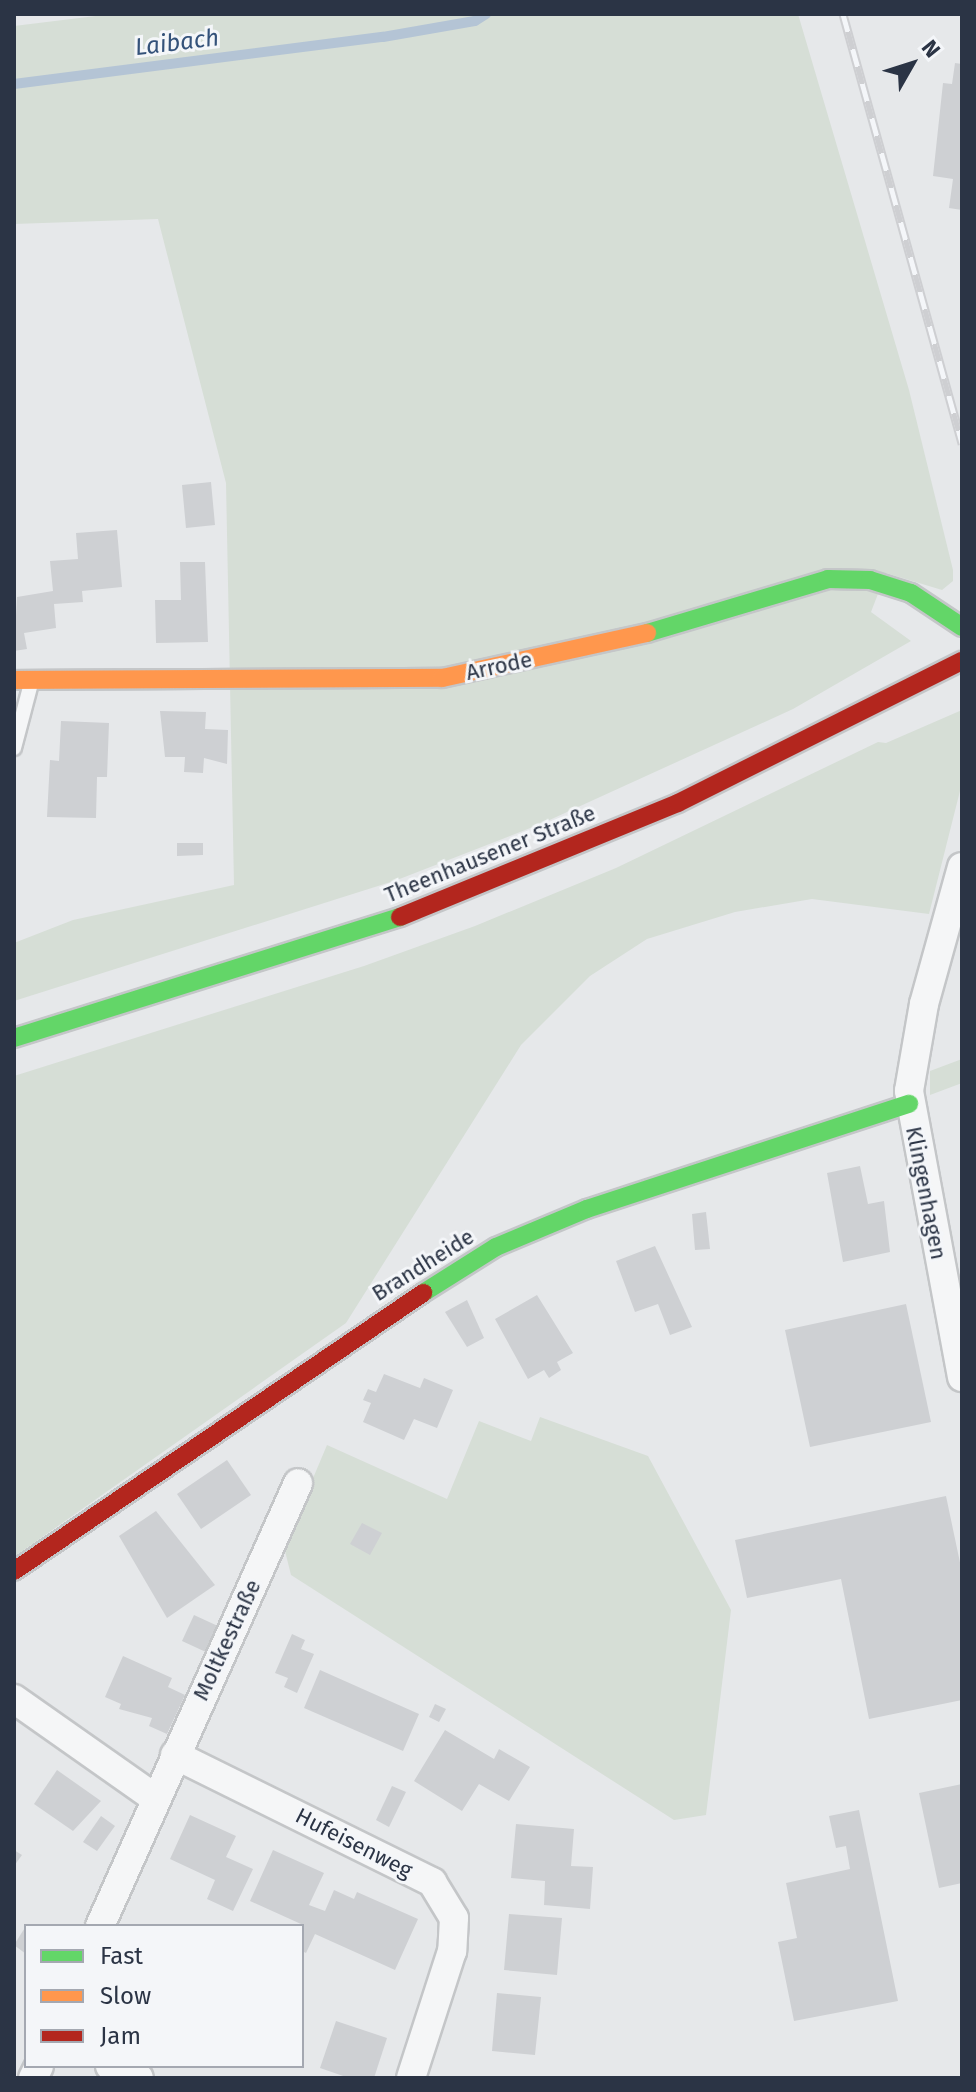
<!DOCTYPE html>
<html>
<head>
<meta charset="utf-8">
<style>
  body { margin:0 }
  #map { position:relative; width:976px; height:2092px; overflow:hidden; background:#e6e8ea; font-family:"Fira Sans",sans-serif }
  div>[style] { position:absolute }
  .green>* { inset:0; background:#d6ded6 }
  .stream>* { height:10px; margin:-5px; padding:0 5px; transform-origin:5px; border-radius:5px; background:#b4c4d5 }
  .building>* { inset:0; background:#ced0d3 }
  .roads { filter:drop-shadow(2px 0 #c4c6c8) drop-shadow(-2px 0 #c4c6c8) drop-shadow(0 2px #c4c6c8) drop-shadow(0 -2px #c4c6c8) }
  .lane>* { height:14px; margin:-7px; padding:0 7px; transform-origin:7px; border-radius:7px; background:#f5f6f7 }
  .street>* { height:28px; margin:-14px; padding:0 14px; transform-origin:14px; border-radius:14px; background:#f5f6f7 }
  .fast>* { height:18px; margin:-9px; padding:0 9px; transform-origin:9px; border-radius:9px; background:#63d668 }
  .slow>* { height:18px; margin:-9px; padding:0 9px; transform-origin:9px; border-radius:9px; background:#ff974d }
  .jam>* { height:18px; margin:-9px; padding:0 9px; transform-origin:9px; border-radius:9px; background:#b3261e }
  .rail>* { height:9px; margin-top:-4.5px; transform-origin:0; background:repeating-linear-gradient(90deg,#f4f6f9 0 18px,#cecfd2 0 36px); box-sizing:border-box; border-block:2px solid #cecfd2 }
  span { translate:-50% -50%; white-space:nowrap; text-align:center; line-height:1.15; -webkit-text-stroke:6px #f4f6f9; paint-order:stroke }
  .street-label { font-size:22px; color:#2b3445 }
  .water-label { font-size:24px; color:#34527a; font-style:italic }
  .frame { position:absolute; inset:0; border:16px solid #2b3445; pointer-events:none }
  .legend { position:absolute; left:24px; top:1924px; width:280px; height:144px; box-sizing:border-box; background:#f4f6f9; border:2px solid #a4a8b1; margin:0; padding:10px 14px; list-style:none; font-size:24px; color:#2b3445 }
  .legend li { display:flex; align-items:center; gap:16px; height:40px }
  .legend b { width:40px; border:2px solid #a4a8b1 }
  .north { position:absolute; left:872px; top:24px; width:80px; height:80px; -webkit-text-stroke:6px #f4f6f9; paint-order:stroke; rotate:51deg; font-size:22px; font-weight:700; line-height:32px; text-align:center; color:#2b3445 }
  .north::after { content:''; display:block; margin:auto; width:28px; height:36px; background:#2b3445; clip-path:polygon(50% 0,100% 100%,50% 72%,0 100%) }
</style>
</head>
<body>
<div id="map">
  <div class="green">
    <i style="clip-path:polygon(112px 14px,798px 14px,909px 390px,953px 570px,953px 581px,942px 590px,886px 573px,871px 612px,911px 641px,793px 709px,543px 823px,397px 880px,14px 1001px,14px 943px,73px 920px,234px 885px,226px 483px,158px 219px,14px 224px,14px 26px)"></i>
    <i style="clip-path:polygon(962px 710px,962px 783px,929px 914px,812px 899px,735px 912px,647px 939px,590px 976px,521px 1045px,346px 1323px,14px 1557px,14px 1076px,364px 966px,475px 926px,616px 868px,878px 742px,886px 743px)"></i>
    <i style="clip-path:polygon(962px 1059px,962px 1083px,930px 1095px,930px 1071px)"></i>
    <i style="clip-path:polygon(540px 1417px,648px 1456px,731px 1610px,706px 1815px,674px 1820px,291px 1575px,284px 1547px,327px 1445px,447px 1499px,479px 1421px,531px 1441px)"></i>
  </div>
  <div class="stream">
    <i style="left:14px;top:84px;width:372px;rotate:-7.3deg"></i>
    <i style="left:383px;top:37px;width:93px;rotate:-9.9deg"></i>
    <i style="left:475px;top:21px;width:13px;rotate:-32deg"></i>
  </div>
  <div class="building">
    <i style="clip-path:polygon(955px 63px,962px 64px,962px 210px,949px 208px,953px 179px,933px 176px,943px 83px,952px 84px)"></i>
    <i style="clip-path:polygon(211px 482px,215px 525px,186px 528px,182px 485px)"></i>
    <i style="clip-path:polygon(117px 530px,122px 587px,82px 591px,83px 602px,54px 604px,56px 628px,24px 633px,27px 649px,14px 651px,17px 597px,53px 591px,50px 561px,78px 559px,76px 533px)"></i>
    <i style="clip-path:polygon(180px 562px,205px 562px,208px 642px,156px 643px,155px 600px,181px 600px)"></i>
    <i style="clip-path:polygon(160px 711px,206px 712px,205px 729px,228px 730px,227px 764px,204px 758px,203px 773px,184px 772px,185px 757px,165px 757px)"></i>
    <i style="clip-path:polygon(61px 721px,109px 723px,107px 777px,97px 777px,96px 818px,47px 817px,50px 760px,59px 761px)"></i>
    <i style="clip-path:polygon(177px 843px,203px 843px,203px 855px,177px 856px)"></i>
    <i style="clip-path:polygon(860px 1166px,868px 1204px,884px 1201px,890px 1252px,843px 1262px,827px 1173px)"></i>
    <i style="clip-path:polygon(706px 1212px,710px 1249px,695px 1250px,692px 1214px)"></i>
    <i style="clip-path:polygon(655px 1246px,692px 1327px,670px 1335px,658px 1304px,635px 1312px,616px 1261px)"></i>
    <i style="clip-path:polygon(537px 1295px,573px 1353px,557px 1362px,561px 1370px,549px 1378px,544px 1370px,528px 1379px,495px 1319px)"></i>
    <i style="clip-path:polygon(467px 1300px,484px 1338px,467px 1347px,445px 1312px)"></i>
    <i style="clip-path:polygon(906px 1304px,931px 1422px,810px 1447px,785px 1330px)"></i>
    <i style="clip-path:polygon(384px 1374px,420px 1388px,424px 1378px,453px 1390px,437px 1428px,414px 1419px,404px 1440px,363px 1422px,371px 1403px,363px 1400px,368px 1389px,376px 1392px)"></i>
    <i style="clip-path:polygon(227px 1460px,251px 1495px,201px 1529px,177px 1494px)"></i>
    <i style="clip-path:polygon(946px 1496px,962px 1572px,962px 1700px,869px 1719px,841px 1579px,747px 1598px,735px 1540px)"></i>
    <i style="clip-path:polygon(156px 1511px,215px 1585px,167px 1618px,119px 1536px)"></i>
    <i style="clip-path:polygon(362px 1523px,382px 1533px,370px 1555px,350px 1544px)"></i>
    <i style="clip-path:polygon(194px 1615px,220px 1627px,208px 1653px,182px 1641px)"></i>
    <i style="clip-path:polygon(292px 1634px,305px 1640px,301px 1649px,314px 1654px,297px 1693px,284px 1687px,288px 1678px,275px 1673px)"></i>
    <i style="clip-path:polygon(123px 1656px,172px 1678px,168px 1687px,185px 1695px,167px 1734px,149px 1726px,152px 1718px,119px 1709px,121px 1704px,105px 1697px)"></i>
    <i style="clip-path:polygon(320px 1670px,419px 1714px,403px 1751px,304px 1708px)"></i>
    <i style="clip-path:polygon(435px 1704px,446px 1709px,439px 1722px,429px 1717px)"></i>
    <i style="clip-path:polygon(445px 1730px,494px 1759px,499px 1749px,530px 1767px,509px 1801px,479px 1784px,462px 1811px,414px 1781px)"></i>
    <i style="clip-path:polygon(57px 1770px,101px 1801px,73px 1831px,34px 1804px)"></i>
    <i style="clip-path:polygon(962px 1784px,962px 1883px,939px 1888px,919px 1793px)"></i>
    <i style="clip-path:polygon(392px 1786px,406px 1792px,389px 1827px,376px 1820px)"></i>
    <i style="clip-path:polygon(859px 1810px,898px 2001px,794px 2021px,778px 1942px,797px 1938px,786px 1883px,850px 1869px,846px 1846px,836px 1848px,829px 1816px)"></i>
    <i style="clip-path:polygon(190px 1815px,236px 1836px,226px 1857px,253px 1869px,233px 1911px,207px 1899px,215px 1880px,170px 1859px)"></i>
    <i style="clip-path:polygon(101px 1816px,115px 1826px,97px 1851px,83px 1842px)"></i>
    <i style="clip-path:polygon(516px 1824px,574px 1829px,571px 1866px,593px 1867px,590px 1909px,544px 1905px,545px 1881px,511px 1878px)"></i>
    <i style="clip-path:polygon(14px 1850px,22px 1855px,14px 1866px)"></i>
    <i style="clip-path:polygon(273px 1850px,324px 1873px,309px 1905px,325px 1911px,334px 1890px,354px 1899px,357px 1892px,418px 1919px,395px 1970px,315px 1934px,306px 1953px,302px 1951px,301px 1924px,250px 1901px)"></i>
    <i style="clip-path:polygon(509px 1914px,562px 1918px,557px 1975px,504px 1970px)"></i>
    <i style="clip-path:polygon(26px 1926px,26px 1954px,14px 1945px)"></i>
    <i style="clip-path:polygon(497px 1993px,541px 1997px,535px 2055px,492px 2051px)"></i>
    <i style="clip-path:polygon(336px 2021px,387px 2038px,374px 2078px,349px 2078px,320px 2068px)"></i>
  </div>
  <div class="roads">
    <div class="lane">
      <i style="left:14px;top:748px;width:67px;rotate:-75.3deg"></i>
    </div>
    <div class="street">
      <i style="left:962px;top:867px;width:142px;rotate:105.5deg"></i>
      <i style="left:924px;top:1004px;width:88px;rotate:99.8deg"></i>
      <i style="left:909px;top:1091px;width:291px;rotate:79.5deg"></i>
      <i style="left:14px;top:1699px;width:172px;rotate:35.1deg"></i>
      <i style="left:175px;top:1755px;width:287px;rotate:26.3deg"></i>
      <i style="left:432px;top:1882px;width:42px;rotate:58.6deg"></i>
      <i style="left:454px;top:1918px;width:33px;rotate:93deg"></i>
      <i style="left:452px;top:1951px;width:133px;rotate:107.9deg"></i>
      <i style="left:100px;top:1926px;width:485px;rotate:-65.9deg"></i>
      <i style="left:110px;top:2066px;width:31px;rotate:22deg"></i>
      <i style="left:33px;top:2078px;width:13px;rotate:-63deg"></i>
    </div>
    <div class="fast">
      <i style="left:647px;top:633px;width:189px;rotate:-16.6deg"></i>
      <i style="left:828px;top:579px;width:42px;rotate:1.4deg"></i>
      <i style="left:870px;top:580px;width:43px;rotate:17.6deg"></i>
      <i style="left:911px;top:593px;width:61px;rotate:33.7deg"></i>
      <i style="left:14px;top:1038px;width:405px;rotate:-17.4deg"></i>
      <i style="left:423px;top:1293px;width:86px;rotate:-32.2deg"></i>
      <i style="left:496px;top:1247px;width:99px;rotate:-22.7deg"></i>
      <i style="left:587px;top:1209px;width:339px;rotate:-18.1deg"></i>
    </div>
    <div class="slow">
      <i style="left:14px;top:680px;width:428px;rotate:-0.3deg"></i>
      <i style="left:442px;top:678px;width:210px;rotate:-12.4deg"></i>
    </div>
    <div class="jam">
      <i style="left:400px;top:917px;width:300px;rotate:-22.3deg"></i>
      <i style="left:678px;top:803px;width:318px;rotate:-26.6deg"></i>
      <i style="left:14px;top:1571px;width:495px;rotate:-34.2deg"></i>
    </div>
  </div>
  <div class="rail">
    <i style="left:843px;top:14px;width:446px;rotate:74.5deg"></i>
  </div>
  <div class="street-label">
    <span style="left:499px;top:666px;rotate:-12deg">Arrode</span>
    <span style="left:490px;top:854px;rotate:-22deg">Theenhausener Straße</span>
    <span style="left:926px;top:1193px;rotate:79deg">Klingenhagen</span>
    <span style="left:423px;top:1265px;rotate:-32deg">Brandheide</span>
    <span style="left:227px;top:1640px;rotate:-65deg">Moltkestraße</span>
    <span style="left:354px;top:1843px;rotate:27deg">Hufeisenweg</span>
  </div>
  <div class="water-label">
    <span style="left:177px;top:43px;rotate:-7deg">Laibach</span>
  </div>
  <div class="frame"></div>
  <ul class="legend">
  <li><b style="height:10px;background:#63d668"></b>Fast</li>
  <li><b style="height:10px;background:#ff974d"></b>Slow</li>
  <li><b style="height:10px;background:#b3261e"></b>Jam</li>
  </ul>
  <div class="north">N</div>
</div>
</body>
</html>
